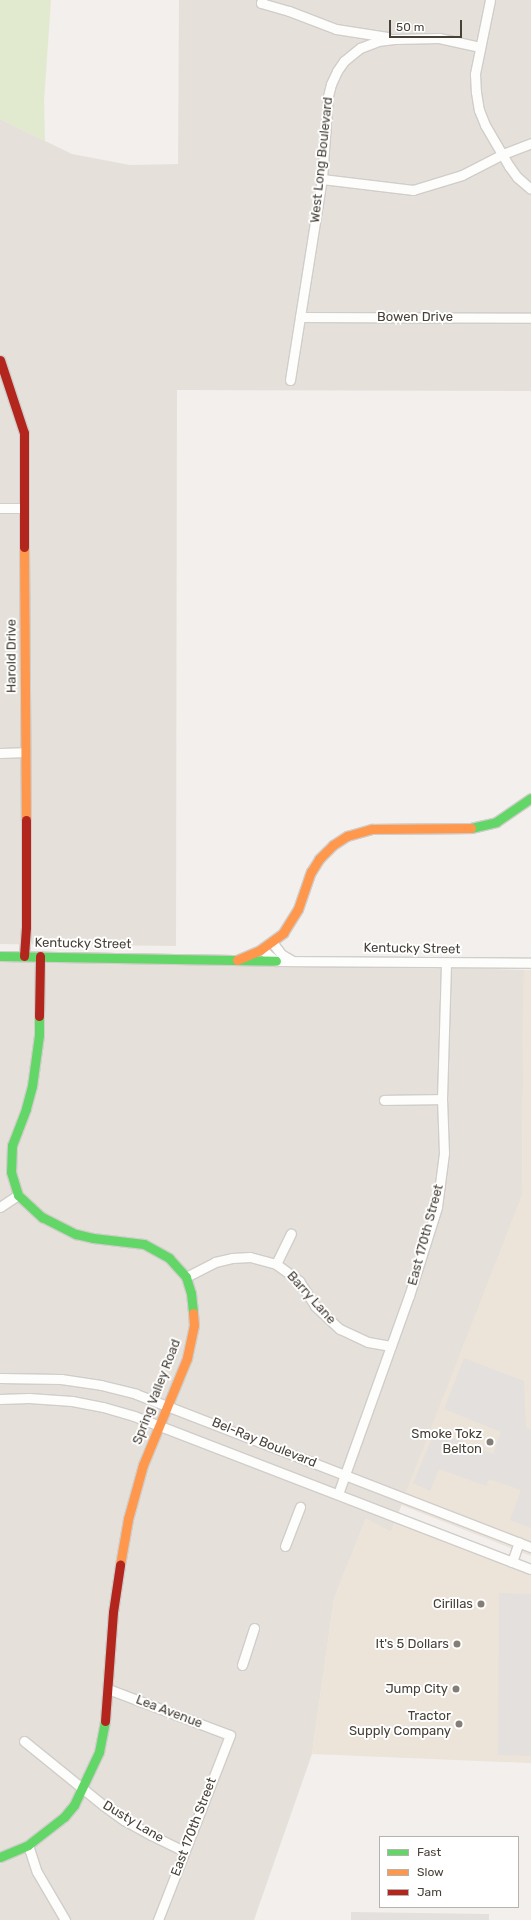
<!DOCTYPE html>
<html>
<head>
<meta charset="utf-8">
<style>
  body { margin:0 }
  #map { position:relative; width:531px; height:1920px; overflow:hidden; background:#f2efec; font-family:Rubik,sans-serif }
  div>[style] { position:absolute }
  .residential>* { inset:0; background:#e5e1da }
  .commercial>* { inset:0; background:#ece3d9 }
  .green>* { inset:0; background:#e1eace }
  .parking>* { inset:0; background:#e4e0dd }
  .roads { filter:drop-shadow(1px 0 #d0cdca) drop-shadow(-1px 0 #d0cdca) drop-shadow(0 1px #d0cdca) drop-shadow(0 -1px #d0cdca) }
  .street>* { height:9px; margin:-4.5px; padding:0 4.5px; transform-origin:4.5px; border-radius:4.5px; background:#fdfdfc }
  .fast>* { height:9px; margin:-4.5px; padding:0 4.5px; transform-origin:4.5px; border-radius:4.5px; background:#63d668 }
  .slow>* { height:9px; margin:-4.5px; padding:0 4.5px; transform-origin:4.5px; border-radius:4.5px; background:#ff974d }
  .jam>* { height:9px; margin:-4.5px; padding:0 4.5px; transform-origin:4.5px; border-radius:4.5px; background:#b3261e }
  .dots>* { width:11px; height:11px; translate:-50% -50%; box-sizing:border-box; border:2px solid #fff; border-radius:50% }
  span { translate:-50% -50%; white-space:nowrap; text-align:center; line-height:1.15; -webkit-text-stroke:4px #fff; paint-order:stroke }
  .street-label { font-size:13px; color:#484138 }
  .poi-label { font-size:13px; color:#484138 }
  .right { translate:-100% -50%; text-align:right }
  .legend { position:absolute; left:379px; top:1836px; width:140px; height:72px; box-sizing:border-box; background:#fff; border:1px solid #b6b3af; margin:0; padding:5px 7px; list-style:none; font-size:12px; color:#484138 }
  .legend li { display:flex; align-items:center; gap:8px; height:20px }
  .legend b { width:20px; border:1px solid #b6b3af }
  .scale { position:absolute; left:389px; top:20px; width:73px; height:18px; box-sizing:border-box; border:2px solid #484138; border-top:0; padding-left:5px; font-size:12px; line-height:14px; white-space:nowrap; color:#484138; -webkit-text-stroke:3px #fff; paint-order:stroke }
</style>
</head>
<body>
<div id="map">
  <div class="residential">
    <i style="clip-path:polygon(179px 0,531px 0,531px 391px,177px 390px,176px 946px,0 944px,0 119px,72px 154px,130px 165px,178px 164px)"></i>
    <i style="clip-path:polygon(0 961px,306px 964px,524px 970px,522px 1196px,391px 1532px,366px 1519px,334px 1599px,312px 1754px,254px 1920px,0 1920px)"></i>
  </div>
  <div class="commercial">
    <i style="clip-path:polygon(524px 970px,531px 970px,531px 1556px,401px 1505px,522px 1196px)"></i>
    <i style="clip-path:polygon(366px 1519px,391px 1532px,396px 1520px,531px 1573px,531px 1763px,312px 1754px,334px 1599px)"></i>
  </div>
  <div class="green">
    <i style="clip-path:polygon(0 0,51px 0,44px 101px,45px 141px,0 119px)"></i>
  </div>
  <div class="parking">
    <i style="clip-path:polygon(464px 1358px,524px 1381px,526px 1428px,531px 1430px,531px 1528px,510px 1520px,521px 1490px,489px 1479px,486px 1486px,439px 1469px,430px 1491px,413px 1483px,435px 1431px,493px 1454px,501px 1432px,444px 1409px)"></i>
    <i style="clip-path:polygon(499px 1593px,531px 1594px,531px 1756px,498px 1755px)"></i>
    <i style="clip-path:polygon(351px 1912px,489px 1914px,489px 1920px,351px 1920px)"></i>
  </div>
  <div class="roads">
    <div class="street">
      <i style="left:262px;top:0;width:3px;rotate:108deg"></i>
      <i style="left:261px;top:3px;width:29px;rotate:16deg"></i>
      <i style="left:289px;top:11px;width:50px;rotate:21deg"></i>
      <i style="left:336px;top:29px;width:52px;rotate:8.9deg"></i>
      <i style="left:490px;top:0;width:76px;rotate:101.5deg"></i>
      <i style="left:475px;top:74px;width:18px;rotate:87deg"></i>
      <i style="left:476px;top:92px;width:18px;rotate:81deg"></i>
      <i style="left:479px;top:110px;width:16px;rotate:68deg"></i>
      <i style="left:485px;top:125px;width:48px;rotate:59.7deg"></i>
      <i style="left:509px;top:166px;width:14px;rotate:54deg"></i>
      <i style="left:517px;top:177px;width:18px;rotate:41deg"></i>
      <i style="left:322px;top:179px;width:92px;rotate:6.9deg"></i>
      <i style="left:413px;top:190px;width:51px;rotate:-17deg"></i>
      <i style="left:462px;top:175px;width:46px;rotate:-27.1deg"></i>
      <i style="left:503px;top:154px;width:30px;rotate:-21deg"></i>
      <i style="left:300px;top:317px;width:231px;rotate:0.2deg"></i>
      <i style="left:290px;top:380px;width:204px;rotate:-81deg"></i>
      <i style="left:322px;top:179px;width:83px;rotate:-85.9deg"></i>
      <i style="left:328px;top:96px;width:12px;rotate:-76deg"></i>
      <i style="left:331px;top:84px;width:14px;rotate:-65deg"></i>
      <i style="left:337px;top:71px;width:12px;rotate:-55deg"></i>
      <i style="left:344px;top:61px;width:21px;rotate:-39deg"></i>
      <i style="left:360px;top:48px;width:19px;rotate:-21deg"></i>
      <i style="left:378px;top:41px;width:16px;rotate:-7deg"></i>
      <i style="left:394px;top:39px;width:45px;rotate:-1.3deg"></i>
      <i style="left:439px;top:38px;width:42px;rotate:12.4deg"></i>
      <i style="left:0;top:508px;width:24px"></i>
      <i style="left:0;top:753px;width:25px;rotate:-2deg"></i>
      <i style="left:272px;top:942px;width:15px;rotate:53deg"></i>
      <i style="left:281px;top:954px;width:12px;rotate:31deg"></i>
      <i style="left:263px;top:948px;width:6px;rotate:59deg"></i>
      <i style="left:266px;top:953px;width:13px;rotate:39deg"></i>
      <i style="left:276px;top:961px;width:255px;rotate:0.4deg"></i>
      <i style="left:384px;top:1100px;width:58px;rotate:-1deg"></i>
      <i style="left:0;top:1207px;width:22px;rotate:-34deg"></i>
      <i style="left:276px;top:1264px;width:34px;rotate:-64deg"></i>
      <i style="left:186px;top:1277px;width:33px;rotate:-27deg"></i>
      <i style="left:215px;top:1262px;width:17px;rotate:-13deg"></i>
      <i style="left:232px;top:1258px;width:18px;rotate:-3deg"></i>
      <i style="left:250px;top:1257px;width:27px;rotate:15deg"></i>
      <i style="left:276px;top:1264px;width:29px;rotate:36deg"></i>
      <i style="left:299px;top:1281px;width:30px;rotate:57deg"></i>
      <i style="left:315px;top:1306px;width:34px;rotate:43deg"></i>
      <i style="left:340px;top:1329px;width:31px;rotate:25deg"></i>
      <i style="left:368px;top:1342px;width:23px;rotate:10deg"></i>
      <i style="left:0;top:1378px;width:61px;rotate:0.9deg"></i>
      <i style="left:61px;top:1379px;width:40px;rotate:8.5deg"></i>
      <i style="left:101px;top:1385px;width:36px;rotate:14deg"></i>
      <i style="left:136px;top:1394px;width:424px;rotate:21.2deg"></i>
      <i style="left:0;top:1399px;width:29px;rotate:-2deg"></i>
      <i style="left:29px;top:1398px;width:43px;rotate:4deg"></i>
      <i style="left:72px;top:1401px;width:32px;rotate:11deg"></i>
      <i style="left:103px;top:1407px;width:32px;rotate:16deg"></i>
      <i style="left:134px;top:1416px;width:425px;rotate:21.1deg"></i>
      <i style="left:338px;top:1494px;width:210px;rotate:-70.3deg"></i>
      <i style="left:409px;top:1296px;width:93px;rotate:-72.5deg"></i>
      <i style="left:437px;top:1207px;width:54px;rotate:-82.6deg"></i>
      <i style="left:444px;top:1153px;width:54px;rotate:-92.1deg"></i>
      <i style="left:442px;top:1099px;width:136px;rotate:-88.3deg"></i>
      <i style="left:285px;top:1546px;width:42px;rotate:-69deg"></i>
      <i style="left:512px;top:1562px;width:21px;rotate:-71deg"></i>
      <i style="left:242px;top:1665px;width:39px;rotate:-72deg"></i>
      <i style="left:108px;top:1689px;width:130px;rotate:20.7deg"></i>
      <i style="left:230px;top:1735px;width:199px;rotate:111.3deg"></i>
      <i style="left:24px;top:1741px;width:102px;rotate:39deg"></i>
      <i style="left:103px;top:1805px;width:26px;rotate:36deg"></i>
      <i style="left:124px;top:1820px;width:31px;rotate:29deg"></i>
      <i style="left:151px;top:1835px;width:37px;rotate:26deg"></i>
      <i style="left:28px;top:1845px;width:28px;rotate:72deg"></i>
      <i style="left:37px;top:1872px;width:56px;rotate:59.7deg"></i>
    </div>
    <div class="fast">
      <i style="left:471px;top:828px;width:26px;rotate:-13deg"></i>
      <i style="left:496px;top:822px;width:42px;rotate:-34.4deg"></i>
      <i style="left:0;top:956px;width:276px;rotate:1deg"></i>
      <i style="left:39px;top:1016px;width:19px;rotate:90deg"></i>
      <i style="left:39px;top:1035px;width:51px;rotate:97.8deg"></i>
      <i style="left:32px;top:1086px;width:24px;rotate:105deg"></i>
      <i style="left:26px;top:1109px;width:39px;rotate:111deg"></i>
      <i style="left:12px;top:1145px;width:27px;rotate:92deg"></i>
      <i style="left:11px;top:1172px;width:24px;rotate:73deg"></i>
      <i style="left:18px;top:1195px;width:33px;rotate:43deg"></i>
      <i style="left:42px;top:1217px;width:38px;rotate:27deg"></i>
      <i style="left:76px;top:1234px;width:17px;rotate:13deg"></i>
      <i style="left:93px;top:1238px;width:51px;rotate:6.7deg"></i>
      <i style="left:144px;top:1244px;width:29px;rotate:29deg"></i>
      <i style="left:169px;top:1258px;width:25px;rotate:48deg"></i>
      <i style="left:186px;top:1277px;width:17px;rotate:73deg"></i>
      <i style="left:191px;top:1293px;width:20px;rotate:84deg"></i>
      <i style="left:0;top:1857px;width:30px;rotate:-23deg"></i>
      <i style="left:28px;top:1845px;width:46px;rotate:-37.9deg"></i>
      <i style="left:64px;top:1817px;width:16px;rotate:-50deg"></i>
      <i style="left:74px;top:1805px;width:59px;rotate:-64.7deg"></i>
      <i style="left:99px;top:1752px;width:32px;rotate:-79deg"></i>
    </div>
    <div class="slow">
      <i style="left:24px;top:547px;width:273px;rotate:89.6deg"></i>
      <i style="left:237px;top:960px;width:25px;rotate:-23deg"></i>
      <i style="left:260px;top:950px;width:29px;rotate:-36deg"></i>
      <i style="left:283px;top:933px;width:28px;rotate:-58deg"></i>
      <i style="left:298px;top:909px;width:39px;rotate:-71deg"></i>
      <i style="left:311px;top:872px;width:15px;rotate:-58deg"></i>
      <i style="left:319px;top:859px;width:20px;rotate:-45deg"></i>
      <i style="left:333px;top:845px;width:17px;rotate:-33deg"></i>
      <i style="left:347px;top:836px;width:26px;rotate:-16deg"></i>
      <i style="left:372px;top:829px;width:99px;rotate:-0.6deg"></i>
      <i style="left:120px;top:1565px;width:47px;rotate:-80.1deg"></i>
      <i style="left:128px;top:1519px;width:56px;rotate:-74.5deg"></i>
      <i style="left:143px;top:1465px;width:116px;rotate:-67.6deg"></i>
      <i style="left:187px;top:1358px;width:34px;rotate:-78deg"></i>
      <i style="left:194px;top:1325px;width:12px;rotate:-95deg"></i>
    </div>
    <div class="jam">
      <i style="left:0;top:360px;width:77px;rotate:71.8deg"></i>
      <i style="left:24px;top:433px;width:114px;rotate:90deg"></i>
      <i style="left:24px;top:956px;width:29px;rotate:-86deg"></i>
      <i style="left:26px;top:927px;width:107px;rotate:-90deg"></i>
      <i style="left:39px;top:1016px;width:60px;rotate:-89deg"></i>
      <i style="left:105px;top:1721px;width:109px;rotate:-85.8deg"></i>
      <i style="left:113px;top:1612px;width:48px;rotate:-81.5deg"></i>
    </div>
  </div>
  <div class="dots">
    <i style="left:490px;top:1442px;background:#847e77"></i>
    <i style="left:481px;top:1604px;background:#847e77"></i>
    <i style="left:457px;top:1644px;background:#847e77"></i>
    <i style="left:456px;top:1689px;background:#847e77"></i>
    <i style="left:459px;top:1724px;background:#847e77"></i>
  </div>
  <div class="street-label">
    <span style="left:322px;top:160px;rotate:-84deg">West Long Boulevard</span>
    <span style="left:415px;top:317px">Bowen Drive</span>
    <span style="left:12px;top:656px;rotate:-90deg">Harold Drive</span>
    <span style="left:83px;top:944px;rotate:1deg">Kentucky Street</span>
    <span style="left:412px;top:949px;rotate:1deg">Kentucky Street</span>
    <span style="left:426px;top:1235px;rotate:-75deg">East 170th Street</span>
    <span style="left:311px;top:1298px;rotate:48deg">Barry Lane</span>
    <span style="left:157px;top:1392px;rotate:-69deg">Spring Valley Road</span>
    <span style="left:264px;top:1443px;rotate:22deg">Bel-Ray Boulevard</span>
    <span style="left:169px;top:1712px;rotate:21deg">Lea Avenue</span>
    <span style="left:133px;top:1822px;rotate:31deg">Dusty Lane</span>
    <span style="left:194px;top:1827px;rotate:-69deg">East 170th Street</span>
  </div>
  <div class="poi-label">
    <span class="right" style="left:482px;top:1442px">Smoke Tokz<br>Belton</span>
    <span class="right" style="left:473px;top:1604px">Cirillas</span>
    <span class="right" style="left:449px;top:1644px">It's 5 Dollars</span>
    <span class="right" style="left:448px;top:1689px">Jump City</span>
    <span class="right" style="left:451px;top:1724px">Tractor<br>Supply Company</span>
  </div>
  <ul class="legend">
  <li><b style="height:5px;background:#63d668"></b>Fast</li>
  <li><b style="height:5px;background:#ff974d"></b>Slow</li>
  <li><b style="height:5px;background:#b3261e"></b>Jam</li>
  </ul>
  <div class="scale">50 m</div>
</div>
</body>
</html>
